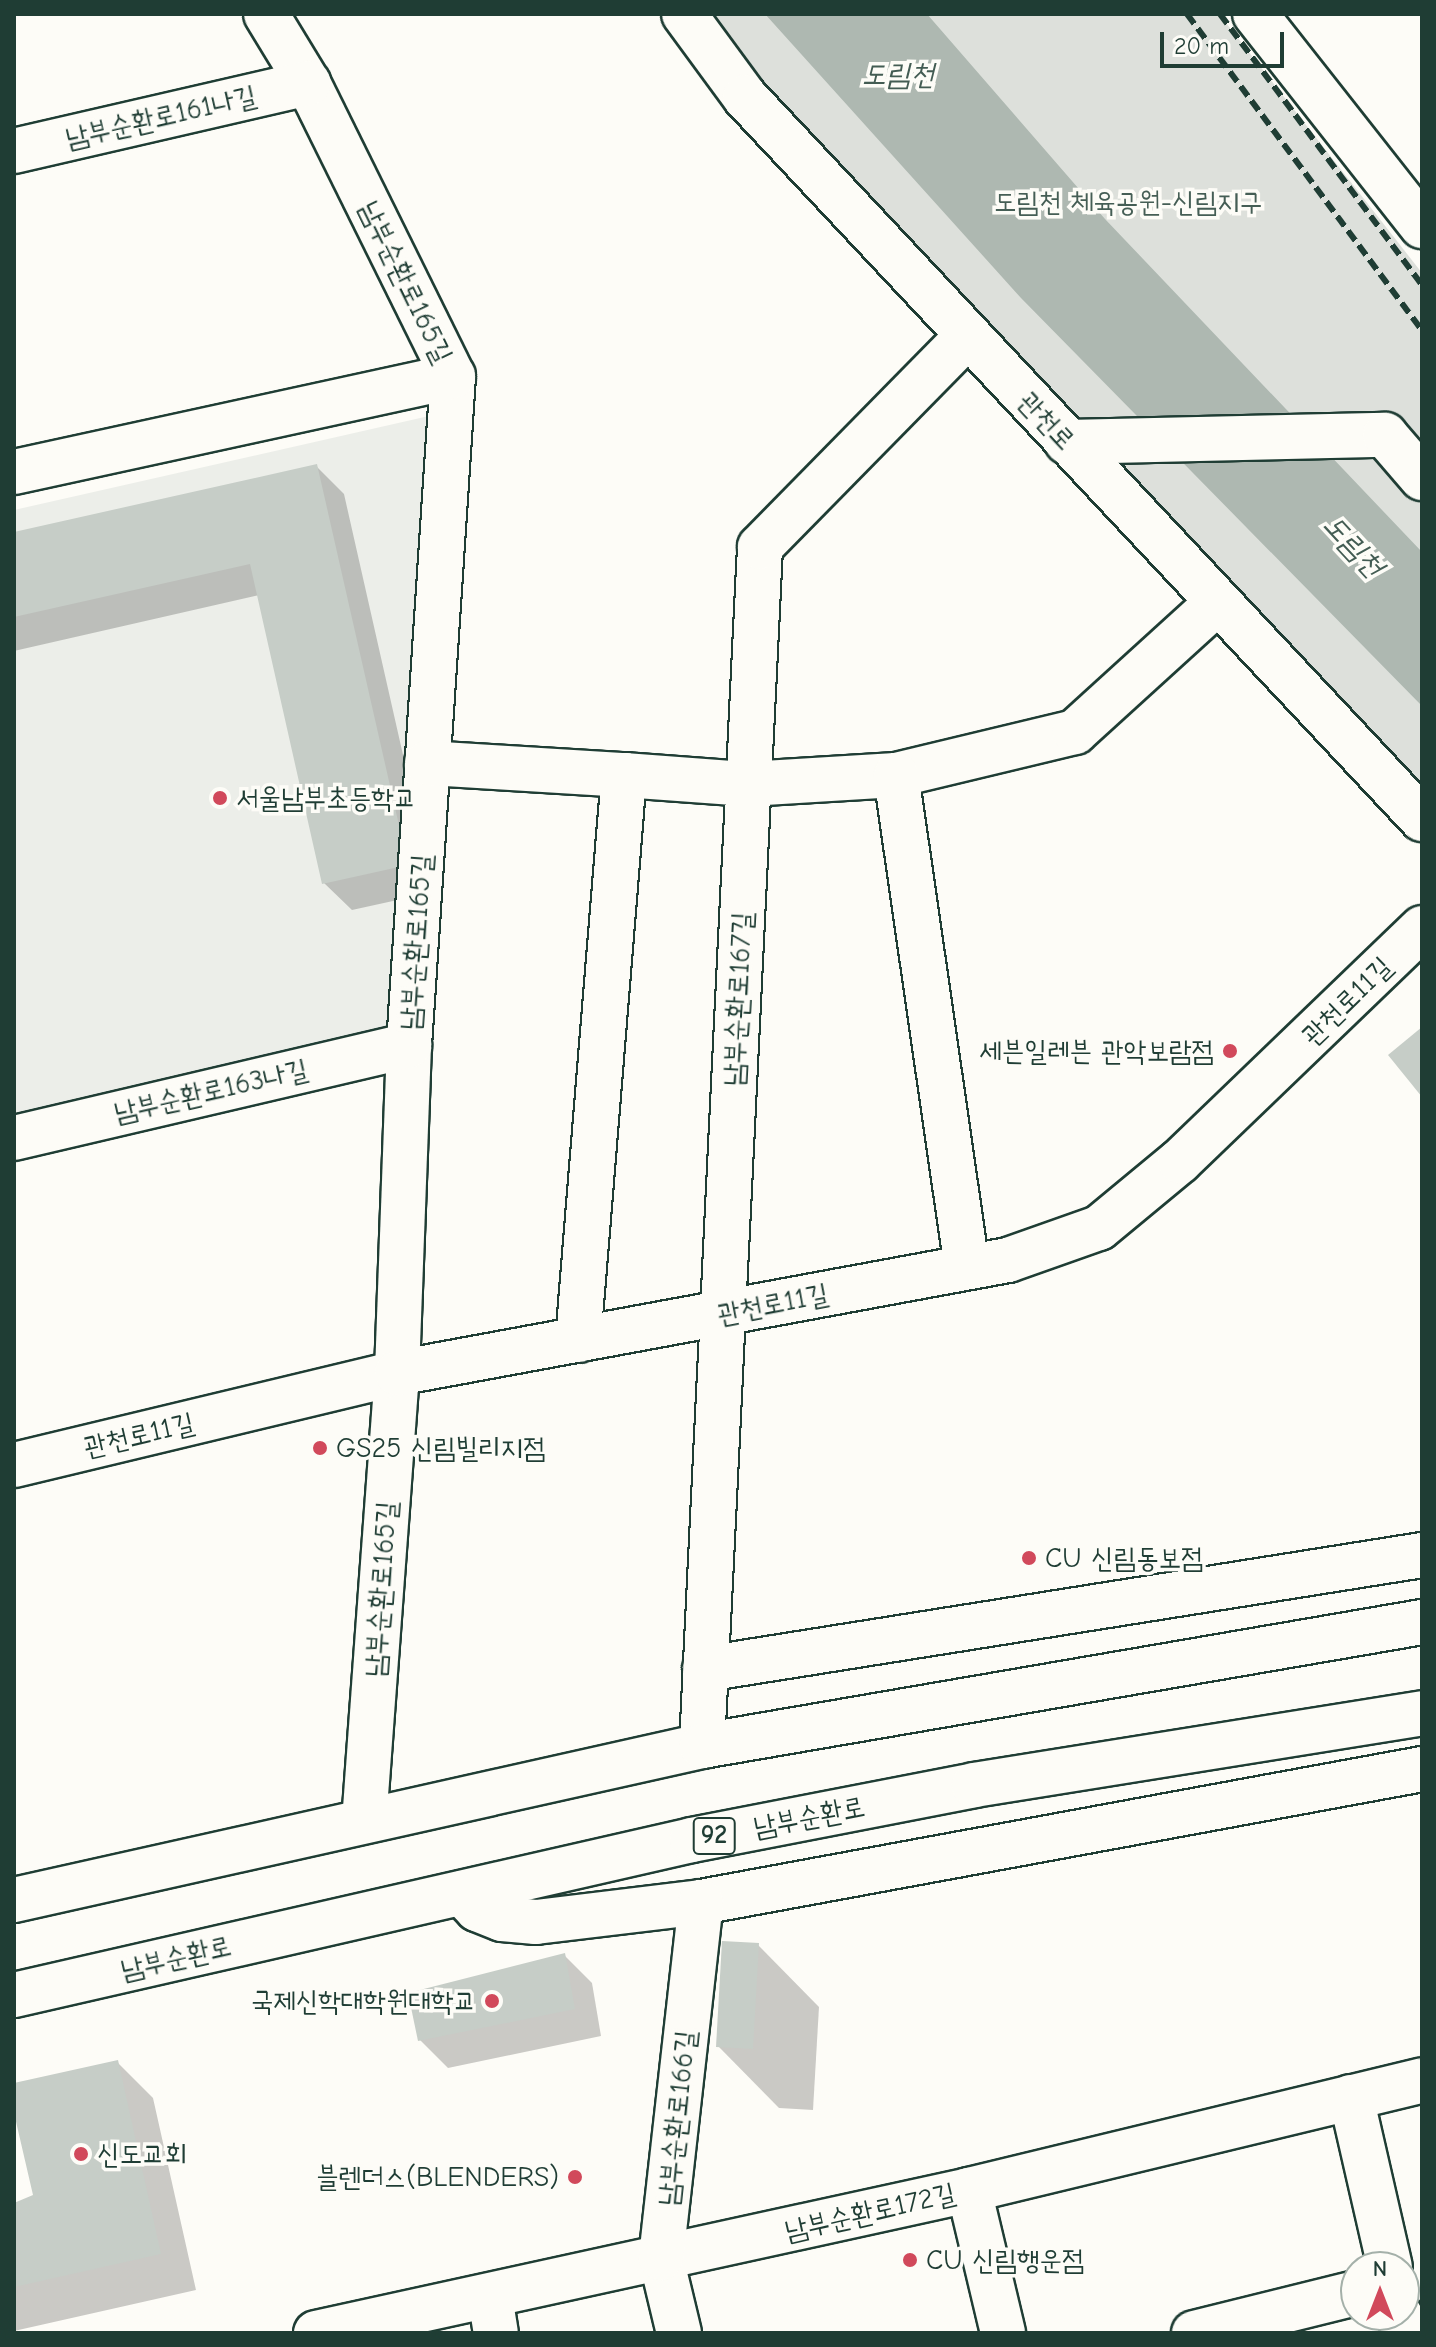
<!DOCTYPE html>
<html>
<head>
<meta charset="utf-8">
<style>
  body { margin:0 }
  #map { position:relative; width:1436px; height:2347px; overflow:hidden; background:#fdfcf7; font-family:"Comic Neue","Poor Story",sans-serif }
  div>[style] { position:absolute }
  .built>* { inset:0; background:#eceee9 }
  .green>* { inset:0; background:#dde0db }
  .water>* { inset:0; background:#aeb8b1 }
  .shadow>* { inset:0; background:#0003 }
  .building>* { inset:0; background:#c6cdc7 }
  .roads { filter:drop-shadow(2px 0 #1f3d34) drop-shadow(-2px 0 #1f3d34) drop-shadow(0 2px #1f3d34) drop-shadow(0 -2px #1f3d34) }
  .minor>* { height:44px; margin:-22px; padding:0 22px; transform-origin:22px; border-radius:22px; background:#fdfcf7 }
  .major>* { height:44px; margin:-22px; padding:0 22px; transform-origin:22px; border-radius:22px; background:#fdfcf7 }
  .rail>* { height:6px; margin-top:-3px; transform-origin:0; background:repeating-linear-gradient(90deg,#1f3d34 0 12px,transparent 0 18px) }
  .dots>* { width:22px; height:22px; translate:-50% -50%; box-sizing:border-box; border:4px solid #fdfcf7; border-radius:50% }
  span { translate:-50% -50%; white-space:nowrap; text-align:center; line-height:1.15; -webkit-text-stroke:7px #fdfcf7; paint-order:stroke }
  .shield-label span { padding:2px 6px; background:#fdfcf7; border:2px solid; border-radius:6px; -webkit-text-stroke-width:0 }
  .shield-label { font-size:26px; color:#1f3d34; font-weight:700 }
  .street-label { font-size:28px; color:#1f3d34 }
  .park-label { font-size:28px; color:#455e55 }
  .poi-label { font-size:28px; color:#1f3d34 }
  .left { translate:0 -50%; text-align:left }
  .right { translate:-100% -50%; text-align:right }
  .water-label { font-size:30px; color:#435c53; font-style:italic }
  .frame { position:absolute; inset:0; border:16px solid #1f3d34; pointer-events:none }
  .north { position:absolute; left:1340px; top:2251px; width:80px; height:80px; box-sizing:border-box; background:#fdfcf7; border:2px solid #a4b0a9; border-radius:50%; rotate:0deg; font-size:22px; font-weight:700; line-height:32px; text-align:center; color:#1f3d34 }
  .north::after { content:''; display:block; margin:auto; width:28px; height:36px; background:#d1495b; clip-path:polygon(50% 0,100% 100%,50% 72%,0 100%) }
  .scale { position:absolute; left:1160px; top:32px; width:124px; height:36px; box-sizing:border-box; border:4px solid #1f3d34; border-top:0; padding-left:10px; font-size:24px; line-height:28px; white-space:nowrap; color:#1f3d34; -webkit-text-stroke:6px #fdfcf7; paint-order:stroke }
</style>
</head>
<body>
<div id="map">
  <div class="built">
    <i style="clip-path:polygon(451px 411px,409px 1045px,14px 1138px,14px 510px)"></i>
  </div>
  <div class="green">
    <i style="clip-path:polygon(705px 14px,1219px 14px,1422px 273px,1422px 786px,742px 70px)"></i>
  </div>
  <div class="water">
    <i style="clip-path:polygon(765px 14px,927px 14px,1105px 219px,1422px 552px,1422px 706px,1021px 298px)"></i>
  </div>
  <div class="shadow">
    <i style="clip-path:polygon(316px 466px,344px 494px,434px 892px,352px 910px,324px 883px,259px 595px,14px 651px,14px 534px)"></i>
    <i style="clip-path:polygon(758px 1945px,819px 2007px,813px 2110px,779px 2108px,718px 2046px)"></i>
    <i style="clip-path:polygon(564px 1955px,592px 1983px,601px 2036px,448px 2068px,420px 2040px)"></i>
    <i style="clip-path:polygon(117px 2062px,153px 2098px,196px 2290px,14px 2331px,14px 2205px,35px 2197px,14px 2085px)"></i>
  </div>
  <div class="building">
    <i style="clip-path:polygon(317px 464px,408px 865px,322px 884px,250px 564px,14px 617px,14px 532px)"></i>
    <i style="clip-path:polygon(1422px 1027px,1422px 1097px,1388px 1055px)"></i>
    <i style="clip-path:polygon(722px 1941px,759px 1943px,753px 2049px,716px 2047px)"></i>
    <i style="clip-path:polygon(565px 1953px,575px 2009px,418px 2041px,408px 1993px)"></i>
    <i style="clip-path:polygon(118px 2060px,161px 2254px,14px 2287px,14px 2203px,33px 2195px,14px 2113px,14px 2083px)"></i>
  </div>
  <div class="roads">
    <div class="minor">
      <i style="left:266px;top:14px;width:81px;rotate:58.7deg"></i>
      <i style="left:308px;top:83px;width:327px;rotate:63.7deg"></i>
      <i style="left:453px;top:376px;width:670px;rotate:93.76deg"></i>
      <i style="left:409px;top:1045px;width:328px;rotate:92.1deg"></i>
      <i style="left:397px;top:1373px;width:446px;rotate:94.2deg"></i>
      <i style="left:1255px;top:14px;width:270px;rotate:51.8deg"></i>
      <i style="left:14px;top:151px;width:302px;rotate:-13deg"></i>
      <i style="left:1067px;top:442px;width:318px;rotate:-1.3deg"></i>
      <i style="left:1385px;top:435px;width:57px;rotate:49.3deg"></i>
      <i style="left:14px;top:472px;width:449px;rotate:-12.3deg"></i>
      <i style="left:427px;top:763px;width:197px;rotate:3.5deg"></i>
      <i style="left:624px;top:775px;width:567px;rotate:94.65deg"></i>
      <i style="left:624px;top:775px;width:124px;rotate:4.2deg"></i>
      <i style="left:748px;top:784px;width:148px;rotate:-3.5deg"></i>
      <i style="left:896px;top:775px;width:184px;rotate:-13.5deg"></i>
      <i style="left:1075px;top:732px;width:193px;rotate:-42.3deg"></i>
      <i style="left:896px;top:775px;width:497px;rotate:81.8deg"></i>
      <i style="left:14px;top:1138px;width:406px;rotate:-13.2deg"></i>
      <i style="left:14px;top:1465px;width:394px;rotate:-13.5deg"></i>
      <i style="left:397px;top:1373px;width:621px;rotate:-10.48deg"></i>
      <i style="left:1008px;top:1260px;width:96px;rotate:-19.4deg"></i>
      <i style="left:1099px;top:1228px;width:105px;rotate:-39.6deg"></i>
      <i style="left:1180px;top:1161px;width:336px;rotate:-43.9deg"></i>
      <i style="left:705px;top:1669px;width:726px;rotate:-9.03deg"></i>
      <i style="left:702px;top:1746px;width:1200px;rotate:-87.23deg"></i>
      <i style="left:760px;top:547px;width:296px;rotate:-45.5deg"></i>
      <i style="left:462px;top:1893px;width:22px;rotate:47deg"></i>
      <i style="left:477px;top:1909px;width:27px;rotate:22deg"></i>
      <i style="left:502px;top:1919px;width:34px;rotate:5deg"></i>
      <i style="left:536px;top:1922px;width:166px;rotate:-6.9deg"></i>
      <i style="left:701px;top:1902px;width:733px;rotate:-10.45deg"></i>
      <i style="left:1351px;top:2097px;width:174px;rotate:77.1deg"></i>
      <i style="left:969px;top:2190px;width:147px;rotate:76.6deg"></i>
      <i style="left:490px;top:2296px;width:37px;rotate:81deg"></i>
      <i style="left:1400px;top:2315px;width:18px;rotate:77deg"></i>
      <i style="left:316px;top:2333px;width:668px;rotate:-12.35deg"></i>
      <i style="left:969px;top:2190px;width:466px;rotate:-13.6deg"></i>
      <i style="left:679px;top:2333px;width:77px;rotate:-103.5deg"></i>
      <i style="left:661px;top:2258px;width:358px;rotate:-83.6deg"></i>
      <i style="left:1194px;top:2333px;width:167px;rotate:-13.9deg"></i>
    </div>
    <div class="major">
      <i style="left:684px;top:14px;width:103px;rotate:53.7deg"></i>
      <i style="left:745px;top:97px;width:990px;rotate:46.84deg"></i>
      <i style="left:14px;top:1900px;width:705px;rotate:-12.62deg"></i>
      <i style="left:702px;top:1746px;width:731px;rotate:-9.77deg"></i>
      <i style="left:14px;top:1995px;width:695px;rotate:-12.88deg"></i>
      <i style="left:692px;top:1840px;width:287px;rotate:-11deg"></i>
      <i style="left:974px;top:1785px;width:454px;rotate:-9.1deg"></i>
    </div>
  </div>
  <div class="rail">
    <i style="left:1187px;top:14px;width:394px;rotate:53.4deg"></i>
    <i style="left:1220px;top:14px;width:338px;rotate:53.3deg"></i>
  </div>
  <div class="dots">
    <i style="left:220px;top:798px;background:#d1495b"></i>
    <i style="left:1230px;top:1051px;background:#d1495b"></i>
    <i style="left:320px;top:1448px;background:#d1495b"></i>
    <i style="left:1029px;top:1558px;background:#d1495b"></i>
    <i style="left:492px;top:2001px;background:#d1495b"></i>
    <i style="left:81px;top:2154px;background:#d1495b"></i>
    <i style="left:575px;top:2177px;background:#d1495b"></i>
    <i style="left:910px;top:2260px;background:#d1495b"></i>
  </div>
  <div class="shield-label">
    <span style="left:714px;top:1836px">92</span>
  </div>
  <div class="street-label">
    <span style="left:161px;top:117px;rotate:-13deg">남부순환로161나길</span>
    <span style="left:406px;top:282px;rotate:64deg">남부순환로165길</span>
    <span style="left:1047px;top:421px;rotate:47deg">관천로</span>
    <span style="left:416px;top:942px;rotate:-86deg">남부순환로165길</span>
    <span style="left:738px;top:999px;rotate:-87deg">남부순환로167길</span>
    <span style="left:1347px;top:1001px;rotate:-44deg">관천로11길</span>
    <span style="left:211px;top:1091px;rotate:-13deg">남부순환로163나길</span>
    <span style="left:773px;top:1304px;rotate:-11deg">관천로11길</span>
    <span style="left:139px;top:1435px;rotate:-13deg">관천로11길</span>
    <span style="left:381px;top:1589px;rotate:-86deg">남부순환로165길</span>
    <span style="left:809px;top:1817px;rotate:-11deg">남부순환로</span>
    <span style="left:176px;top:1958px;rotate:-13deg">남부순환로</span>
    <span style="left:677px;top:2118px;rotate:-84deg">남부순환로166길</span>
    <span style="left:870px;top:2212px;rotate:-13deg">남부순환로172길</span>
  </div>
  <div class="park-label">
    <span style="left:1128px;top:202px">도림천 체육공원-신림지구</span>
  </div>
  <div class="poi-label">
    <span class="left" style="left:236px;top:798px">서울남부초등학교</span>
    <span class="right" style="left:1214px;top:1051px">세븐일레븐 관악보람점</span>
    <span class="left" style="left:336px;top:1448px">GS25 신림빌리지점</span>
    <span class="left" style="left:1045px;top:1558px">CU 신림동보점</span>
    <span class="right" style="left:476px;top:2001px">국제신학대학원대학교</span>
    <span class="left" style="left:97px;top:2154px">신도교회</span>
    <span class="right" style="left:559px;top:2177px">블렌더스(BLENDERS)</span>
    <span class="left" style="left:926px;top:2260px">CU 신림행운점</span>
  </div>
  <div class="water-label">
    <span style="left:898px;top:75px">도림천</span>
    <span style="left:1353px;top:546px;rotate:47deg">도림천</span>
  </div>
  <div class="frame"></div>
  <div class="north">N</div>
  <div class="scale">20 m</div>
</div>
</body>
</html>
